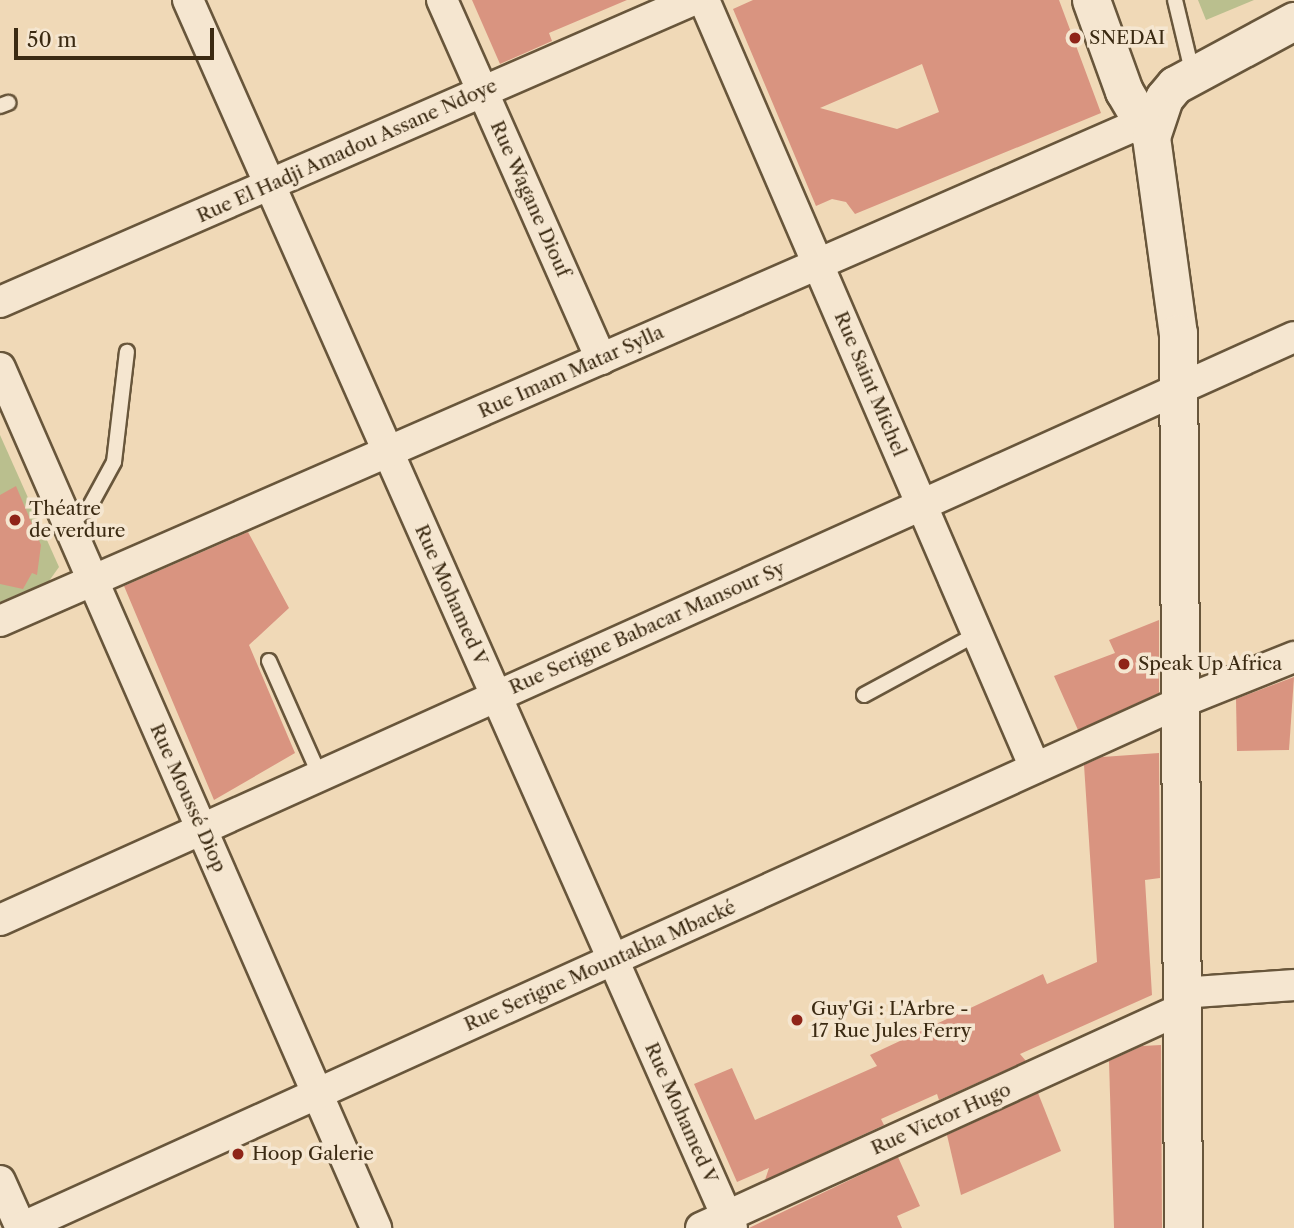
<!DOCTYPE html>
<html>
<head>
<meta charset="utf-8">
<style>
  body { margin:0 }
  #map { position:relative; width:1294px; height:1228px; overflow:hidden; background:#f0d9b7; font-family:"Libre Caslon Text",serif }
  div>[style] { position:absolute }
  .green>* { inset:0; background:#babf8e }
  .building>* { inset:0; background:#d99480 }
  .roads { filter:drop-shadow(2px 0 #68563b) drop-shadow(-2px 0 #68563b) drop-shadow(0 2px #68563b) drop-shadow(0 -2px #68563b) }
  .service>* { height:14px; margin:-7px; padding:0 7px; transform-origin:7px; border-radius:7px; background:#f5e6d0 }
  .minor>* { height:30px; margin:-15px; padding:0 15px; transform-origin:15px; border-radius:15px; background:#f5e6d0 }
  .tertiary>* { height:37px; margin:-18.5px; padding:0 18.5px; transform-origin:18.5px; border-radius:18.5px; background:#f5e6d0 }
  .dots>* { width:19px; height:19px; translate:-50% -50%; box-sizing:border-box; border:4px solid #f5e6d0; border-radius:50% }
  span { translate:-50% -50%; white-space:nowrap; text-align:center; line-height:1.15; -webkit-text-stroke:7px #f5e6d0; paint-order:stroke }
  .poi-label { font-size:19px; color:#3b2a12 }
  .left { translate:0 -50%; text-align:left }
  .street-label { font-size:19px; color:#3b2a12 }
  .scale { position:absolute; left:14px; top:28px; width:200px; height:32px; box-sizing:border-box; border:4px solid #3b2a12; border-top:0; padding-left:9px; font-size:21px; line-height:24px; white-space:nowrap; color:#3b2a12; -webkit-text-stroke:5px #f5e6d0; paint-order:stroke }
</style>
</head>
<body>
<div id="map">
  <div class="green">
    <i style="clip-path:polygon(1198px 0,1254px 0,1206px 20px)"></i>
    <i style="clip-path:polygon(0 435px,59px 567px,49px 581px,0 602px)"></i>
  </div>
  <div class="building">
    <i style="clip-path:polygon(472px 0,627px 0,549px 33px,552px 41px,500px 64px)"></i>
    <i style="clip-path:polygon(evenodd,753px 0,1059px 0,1101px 113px,855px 214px,846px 202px,832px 199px,816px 206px,733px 9px,753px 0,922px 64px,939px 112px,897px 129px,820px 108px,922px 64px)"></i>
    <i style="clip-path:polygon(16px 486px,41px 545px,37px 575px,32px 573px,23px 589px,0 584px,0 495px)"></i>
    <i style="clip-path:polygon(248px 532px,289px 608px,249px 645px,295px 753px,214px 800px,124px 586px)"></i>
    <i style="clip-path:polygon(1159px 620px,1159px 693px,1078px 730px,1054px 676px,1115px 653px,1109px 640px)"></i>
    <i style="clip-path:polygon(1294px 677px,1289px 750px,1237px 751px,1236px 699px)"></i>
    <i style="clip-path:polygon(1159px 753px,1160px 878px,1145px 880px,1152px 995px,1020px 1054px,1026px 1061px,939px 1100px,937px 1094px,881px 1119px,884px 1125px,765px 1180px,769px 1168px,737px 1182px,694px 1084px,732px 1068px,755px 1120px,877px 1066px,870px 1055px,1043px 974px,1047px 984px,1097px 962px,1084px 765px,1102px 757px)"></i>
    <i style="clip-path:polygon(1161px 1045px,1162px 1228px,1114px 1228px,1109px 1061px,1142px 1046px)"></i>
    <i style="clip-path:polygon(1038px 1093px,1061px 1151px,961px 1195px,947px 1135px)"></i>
    <i style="clip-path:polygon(898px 1157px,920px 1206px,897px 1216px,902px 1228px,749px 1228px)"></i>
  </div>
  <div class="roads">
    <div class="service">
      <i style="left:1175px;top:0;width:73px;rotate:76.5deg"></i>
      <i style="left:0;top:106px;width:9px;rotate:-21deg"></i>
      <i style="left:69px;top:525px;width:28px;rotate:-42deg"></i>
      <i style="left:90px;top:506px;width:50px;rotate:-61.4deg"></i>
      <i style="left:114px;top:462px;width:111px;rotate:-83.3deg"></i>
      <i style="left:269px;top:661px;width:126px;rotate:66.1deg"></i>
      <i style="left:864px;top:695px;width:128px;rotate:-28.4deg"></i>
    </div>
    <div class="minor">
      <i style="left:188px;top:0;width:1343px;rotate:66.11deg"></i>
      <i style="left:442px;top:0;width:393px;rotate:66.1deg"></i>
      <i style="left:704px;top:0;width:836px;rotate:66.68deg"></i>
      <i style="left:0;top:302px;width:756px;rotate:-23.55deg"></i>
      <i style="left:0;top:368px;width:939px;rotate:66.38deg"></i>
      <i style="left:0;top:621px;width:1245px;rotate:-23.58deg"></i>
      <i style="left:0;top:920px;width:1419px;rotate:-24.25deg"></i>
      <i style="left:1181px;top:993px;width:113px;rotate:-4deg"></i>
      <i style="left:0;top:1181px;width:51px;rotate:65.9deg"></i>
      <i style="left:21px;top:1228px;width:1271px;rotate:-24.39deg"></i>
      <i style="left:1179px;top:703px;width:124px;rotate:-21.8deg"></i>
      <i style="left:701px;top:1228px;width:528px;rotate:-24.52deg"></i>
    </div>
    <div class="tertiary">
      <i style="left:1091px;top:0;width:97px;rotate:70.1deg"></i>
      <i style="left:1124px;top:91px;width:53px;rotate:59.6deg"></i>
      <i style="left:1151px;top:137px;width:198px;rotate:82.2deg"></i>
      <i style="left:1178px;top:333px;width:895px;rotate:89.68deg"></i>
      <i style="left:1151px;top:137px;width:41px;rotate:-71.6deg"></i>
      <i style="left:1164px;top:98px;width:17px;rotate:-50deg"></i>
      <i style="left:1175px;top:85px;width:135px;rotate:-28.3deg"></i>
    </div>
  </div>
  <div class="dots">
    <i style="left:1075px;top:38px;background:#8f2418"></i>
    <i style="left:15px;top:520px;background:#8f2418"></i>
    <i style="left:1124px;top:664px;background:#8f2418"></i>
    <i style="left:797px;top:1020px;background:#8f2418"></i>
    <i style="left:238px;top:1154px;background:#8f2418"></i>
  </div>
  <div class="poi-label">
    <span class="left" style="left:1089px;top:38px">SNEDAI</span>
    <span class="left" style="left:29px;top:520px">Théatre<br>de verdure</span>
    <span class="left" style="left:1138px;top:664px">Speak Up Africa</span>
    <span class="left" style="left:811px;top:1020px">Guy'Gi : L'Arbre -<br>17 Rue Jules Ferry</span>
    <span class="left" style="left:252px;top:1154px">Hoop Galerie</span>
  </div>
  <div class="street-label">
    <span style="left:347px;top:151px;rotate:-24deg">Rue El Hadji Amadou Assane Ndoye</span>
    <span style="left:530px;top:199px;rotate:66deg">Rue Wagane Diouf</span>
    <span style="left:571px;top:372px;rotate:-24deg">Rue Imam Matar Sylla</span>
    <span style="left:870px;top:384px;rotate:67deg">Rue Saint Michel</span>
    <span style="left:451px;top:595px;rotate:66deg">Rue Mohamed V</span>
    <span style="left:647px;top:628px;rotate:-24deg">Rue Serigne Babacar Mansour Sy</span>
    <span style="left:188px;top:798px;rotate:66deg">Rue Moussé Diop</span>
    <span style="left:600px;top:966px;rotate:-24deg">Rue Serigne Mountakha Mbacké</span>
    <span style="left:681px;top:1113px;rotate:66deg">Rue Mohamed V</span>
    <span style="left:941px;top:1119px;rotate:-24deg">Rue Victor Hugo</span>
  </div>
  <div class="scale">50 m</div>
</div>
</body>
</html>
